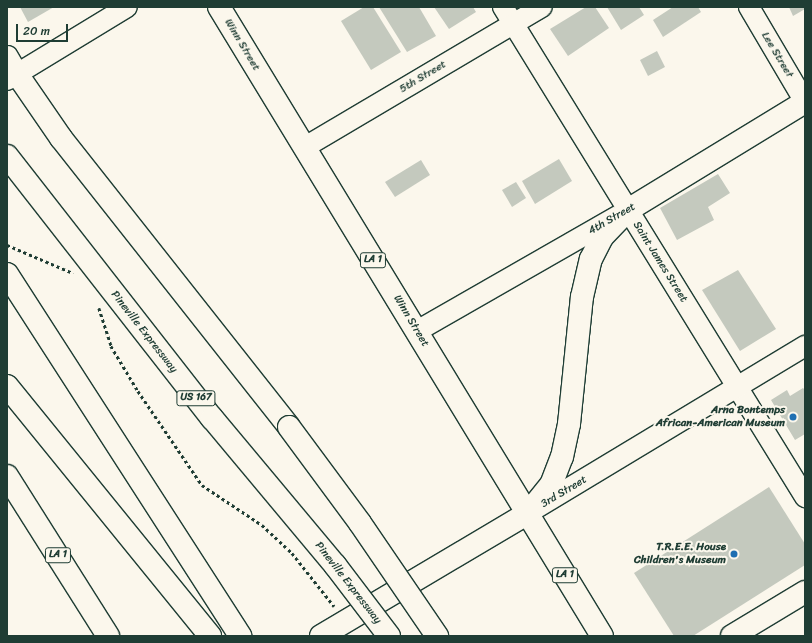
<!DOCTYPE html>
<html>
<head>
<meta charset="utf-8">
<style>
  body { margin:0 }
  #map { position:relative; width:812px; height:643px; overflow:hidden; background:#fbf7ec; font-family:Sriracha,sans-serif }
  div>[style] { position:absolute }
  .building>* { inset:0; background:#c4c9be }
  .path>* { height:2.5px; margin-top:-1.25px; transform-origin:0; background:repeating-linear-gradient(90deg,#1f3d34 0 3px,transparent 0 6px) }
  .roads { filter:drop-shadow(1px 0 #1f3d34) drop-shadow(-1px 0 #1f3d34) drop-shadow(0 1px #1f3d34) drop-shadow(0 -1px #1f3d34) }
  .minor>* { height:20px; margin:-10px; padding:0 10px; transform-origin:10px; border-radius:10px; background:#fbf7ec }
  .major>* { height:22px; margin:-11px; padding:0 11px; transform-origin:11px; border-radius:11px; background:#fbf7ec }
  .highway>* { height:22px; margin:-11px; padding:0 11px; transform-origin:11px; border-radius:11px; background:#fbf7ec }
  .bridges { filter:drop-shadow(1px 0 #1f3d34) drop-shadow(-1px 0 #1f3d34) drop-shadow(0 1px #1f3d34) drop-shadow(0 -1px #1f3d34) }
  .highway-bridge>* { height:22px; margin:-11px; padding:0 11px; transform-origin:11px; border-radius:11px; background:#fbf7ec }
  .dots>* { width:11px; height:11px; translate:-50% -50%; box-sizing:border-box; border:2px solid #fbf7ec; border-radius:50% }
  span { translate:-50% -50%; white-space:nowrap; text-align:center; line-height:1.15; -webkit-text-stroke:4px #fbf7ec; paint-order:stroke }
  .shield-label span { padding:1px 3px; background:#fbf7ec; border:1px solid; border-radius:3px; -webkit-text-stroke-width:0 }
  .shield-label { font-size:10px; color:#1f3d34; font-weight:700 }
  .street-label { font-size:11px; color:#1f3d34 }
  .poi-label { font-size:11px; color:#1f3d34; font-weight:700 }
  .right { translate:-100% -50%; text-align:right }
  .frame { position:absolute; inset:0; border:8px solid #1f3d34; pointer-events:none }
  .scale { position:absolute; left:16px; top:24px; width:52px; height:18px; box-sizing:border-box; border:2px solid #1f3d34; border-top:0; padding-left:5px; font-size:12px; line-height:14px; white-space:nowrap; color:#1f3d34; -webkit-text-stroke:3px #fbf7ec; paint-order:stroke }
</style>
</head>
<body>
<div id="map">
  <div class="building">
    <i style="clip-path:polygon(20px 7px,54px 7px,28px 22px)"></i>
    <i style="clip-path:polygon(364px 7px,373px 7px,401px 52px,371px 70px,341px 21px)"></i>
    <i style="clip-path:polygon(379px 7px,419px 7px,436px 36px,407px 52px)"></i>
    <i style="clip-path:polygon(434px 7px,473px 7px,476px 12px,449px 29px)"></i>
    <i style="clip-path:polygon(586px 7px,595px 7px,609px 28px,568px 56px,550px 29px)"></i>
    <i style="clip-path:polygon(607px 7px,639px 7px,644px 15px,621px 30px)"></i>
    <i style="clip-path:polygon(673px 7px,698px 7px,701px 12px,663px 37px,653px 20px)"></i>
    <i style="clip-path:polygon(789px 7px,805px 7px,805px 9px,793px 16px)"></i>
    <i style="clip-path:polygon(657px 51px,665px 67px,648px 76px,640px 60px)"></i>
    <i style="clip-path:polygon(559px 159px,572px 181px,535px 204px,522px 181px)"></i>
    <i style="clip-path:polygon(421px 160px,430px 175px,395px 197px,385px 182px)"></i>
    <i style="clip-path:polygon(718px 174px,730px 193px,708px 207px,714px 220px,677px 240px,660px 208px)"></i>
    <i style="clip-path:polygon(516px 182px,526px 198px,512px 207px,502px 190px)"></i>
    <i style="clip-path:polygon(738px 270px,776px 329px,740px 351px,702px 290px)"></i>
    <i style="clip-path:polygon(803px 388px,805px 390px,805px 434px,795px 440px,771px 400px,787px 390px,790px 396px)"></i>
    <i style="clip-path:polygon(769px 487px,805px 544px,805px 565px,693px 636px,674px 636px,634px 573px)"></i>
  </div>
  <div class="path">
    <i style="left:7px;top:245px;width:72px;rotate:23deg"></i>
    <i style="left:99px;top:308px;width:40px;rotate:72deg"></i>
    <i style="left:111px;top:346px;width:52px;rotate:59deg"></i>
    <i style="left:138px;top:391px;width:114px;rotate:55.8deg"></i>
    <i style="left:202px;top:485px;width:72px;rotate:33.7deg"></i>
    <i style="left:262px;top:525px;width:41px;rotate:43deg"></i>
    <i style="left:292px;top:553px;width:68px;rotate:51.6deg"></i>
  </div>
  <div class="roads">
    <div class="minor">
      <i style="left:503px;top:7px;width:576px;rotate:58.35deg"></i>
      <i style="left:749px;top:7px;width:110px;rotate:59.5deg"></i>
      <i style="left:7px;top:80px;width:140px;rotate:-31.3deg"></i>
      <i style="left:305px;top:147px;width:275px;rotate:-30.6deg"></i>
      <i style="left:417px;top:331px;width:232px;rotate:-29.8deg"></i>
      <i style="left:533px;top:510px;width:318px;rotate:-31.1deg"></i>
    </div>
    <div class="major">
      <i style="left:219px;top:7px;width:736px;rotate:58.66deg"></i>
      <i style="left:7px;top:57px;width:20px;rotate:60deg"></i>
      <i style="left:7px;top:476px;width:189px;rotate:57.7deg"></i>
      <i style="left:321px;top:636px;width:241px;rotate:-30.7deg"></i>
      <i style="left:528px;top:513px;width:36px;rotate:-51deg"></i>
      <i style="left:551px;top:485px;width:30px;rotate:-69deg"></i>
      <i style="left:562px;top:457px;width:34px;rotate:-78deg"></i>
      <i style="left:569px;top:424px;width:128px;rotate:-84.2deg"></i>
      <i style="left:582px;top:297px;width:39px;rotate:-77deg"></i>
      <i style="left:591px;top:259px;width:25px;rotate:-63deg"></i>
      <i style="left:602px;top:237px;width:37px;rotate:-46deg"></i>
      <i style="left:628px;top:210px;width:207px;rotate:-31.4deg"></i>
      <i style="left:732px;top:636px;width:85px;rotate:-31.1deg"></i>
    </div>
    <div class="highway">
      <i style="left:17px;top:74px;width:78px;rotate:55.5deg"></i>
      <i style="left:61px;top:138px;width:368px;rotate:51.7deg"></i>
      <i style="left:7px;top:274px;width:431px;rotate:57.2deg"></i>
      <i style="left:7px;top:386px;width:322px;rotate:50.9deg"></i>
    </div>
  </div>
  <div class="bridges">
    <div class="highway-bridge">
      <i style="left:7px;top:156px;width:333px;rotate:52deg"></i>
      <i style="left:212px;top:418px;width:192px;rotate:50.1deg"></i>
      <i style="left:335px;top:565px;width:89px;rotate:52.7deg"></i>
      <i style="left:289px;top:427px;width:119px;rotate:53.5deg"></i>
      <i style="left:360px;top:523px;width:137px;rotate:55.7deg"></i>
    </div>
  </div>
  <div class="dots">
    <i style="left:793px;top:417px;background:#1f6fb2"></i>
    <i style="left:734px;top:554px;background:#1f6fb2"></i>
  </div>
  <div class="shield-label">
    <span style="left:373px;top:260px">LA 1</span>
    <span style="left:196px;top:398px">US 167</span>
    <span style="left:58px;top:555px">LA 1</span>
    <span style="left:565px;top:575px">LA 1</span>
  </div>
  <div class="street-label">
    <span style="left:242px;top:45px;rotate:59deg">Winn Street</span>
    <span style="left:777px;top:55px;rotate:59deg">Lee Street</span>
    <span style="left:423px;top:77px;rotate:-31deg">5th Street</span>
    <span style="left:612px;top:219px;rotate:-30deg">4th Street</span>
    <span style="left:660px;top:262px;rotate:58deg">Saint James Street</span>
    <span style="left:411px;top:321px;rotate:59deg">Winn Street</span>
    <span style="left:144px;top:332px;rotate:52deg">Pineville Expressway</span>
    <span style="left:564px;top:492px;rotate:-31deg">3rd Street</span>
    <span style="left:348px;top:583px;rotate:52deg">Pineville Expressway</span>
  </div>
  <div class="poi-label">
    <span class="right" style="left:785px;top:417px">Arna Bontemps<br>African-American Museum</span>
    <span class="right" style="left:726px;top:554px">T.R.E.E. House<br>Children's Museum</span>
  </div>
  <div class="frame"></div>
  <div class="scale">20 m</div>
</div>
</body>
</html>
